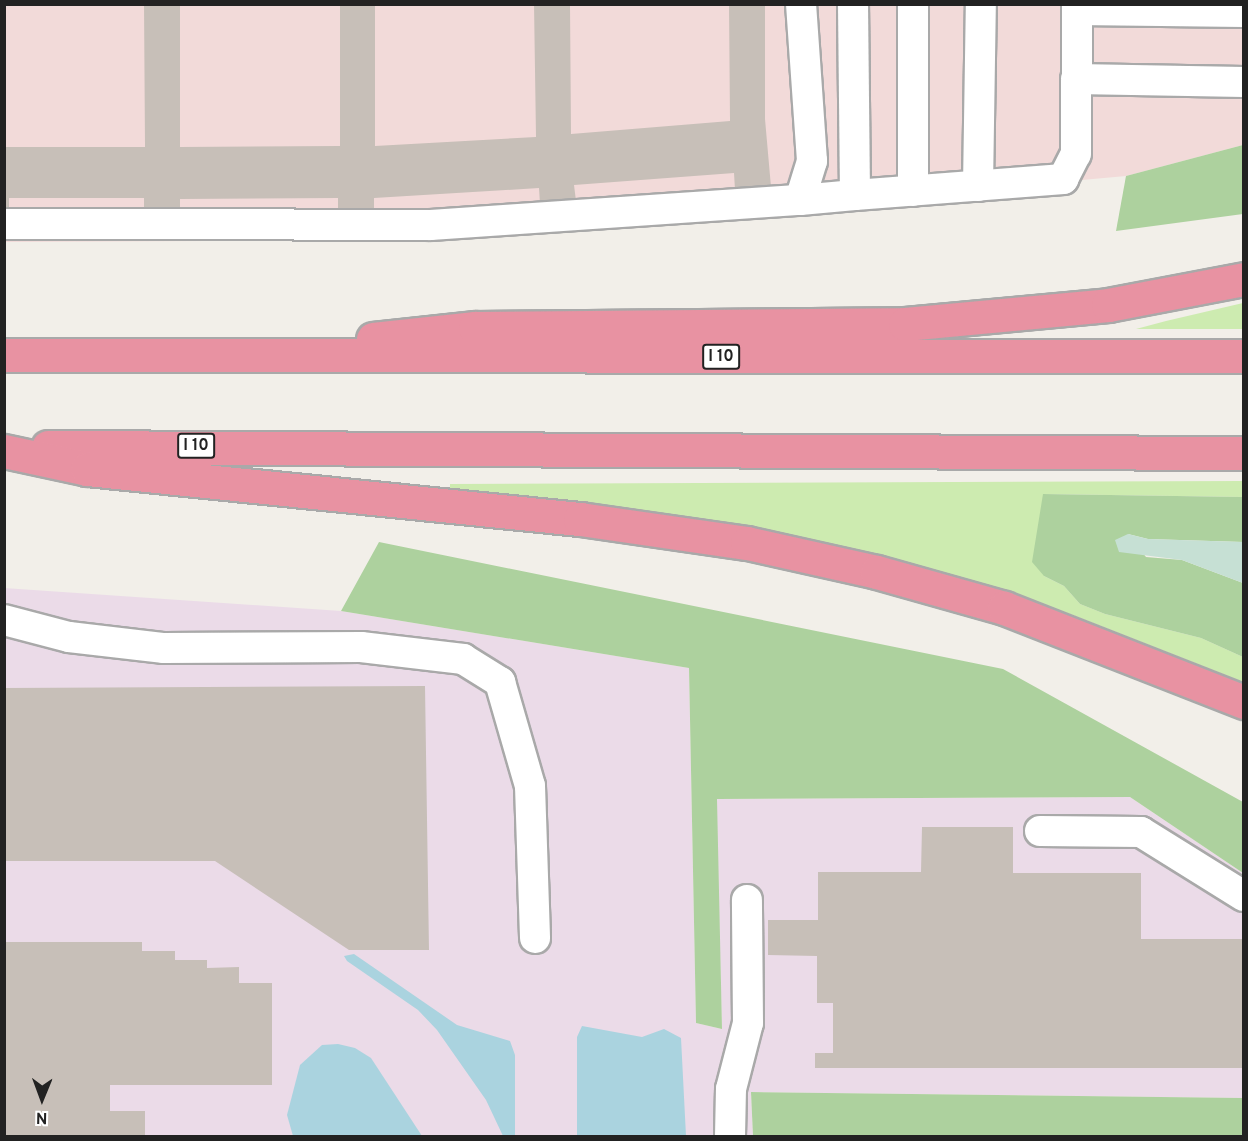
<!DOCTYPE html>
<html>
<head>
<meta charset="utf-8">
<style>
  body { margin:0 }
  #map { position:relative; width:1248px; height:1141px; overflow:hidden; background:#f2efe9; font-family:Overpass,sans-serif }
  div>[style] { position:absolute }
  .commercial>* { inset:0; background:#f2dad9 }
  .industrial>* { inset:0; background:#ebdbe8 }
  .grass>* { inset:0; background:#cdebb0 }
  .forest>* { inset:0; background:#add19e }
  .wetland>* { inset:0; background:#c6e0d4 }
  .water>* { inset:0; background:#aad3df }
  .building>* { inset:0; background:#c7bfb8 }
  .roads { filter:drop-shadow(2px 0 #a9a9a9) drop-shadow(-2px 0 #a9a9a9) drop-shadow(0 2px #a9a9a9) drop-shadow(0 -2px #a9a9a9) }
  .minor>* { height:30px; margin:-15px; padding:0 15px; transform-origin:15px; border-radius:15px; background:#fff }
  .highway>* { height:33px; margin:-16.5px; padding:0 16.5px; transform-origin:16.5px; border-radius:16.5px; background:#e892a2 }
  span { translate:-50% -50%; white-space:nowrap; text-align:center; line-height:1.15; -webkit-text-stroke:4.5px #fff; paint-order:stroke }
  .shield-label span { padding:2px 4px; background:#fff; border:2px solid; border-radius:4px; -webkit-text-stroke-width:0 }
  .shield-label { font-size:16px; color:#222; font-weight:700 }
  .frame { position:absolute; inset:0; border:6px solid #222; pointer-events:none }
  .north { position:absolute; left:12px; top:1069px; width:60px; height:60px; -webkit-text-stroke:4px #fff; paint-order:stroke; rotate:181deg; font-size:16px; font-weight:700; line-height:24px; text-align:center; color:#222 }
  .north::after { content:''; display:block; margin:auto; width:21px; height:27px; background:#222; clip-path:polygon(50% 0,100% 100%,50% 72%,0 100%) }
</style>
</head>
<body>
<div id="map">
  <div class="commercial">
    <i style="clip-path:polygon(4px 5px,1243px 5px,1243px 145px,1126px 176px,415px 240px,5px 242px)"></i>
  </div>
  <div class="industrial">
    <i style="clip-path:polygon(4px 588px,341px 611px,689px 668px,696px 1023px,722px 1029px,716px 799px,1130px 797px,1243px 873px,1243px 1098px,751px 1092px,753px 1136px,5px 1136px)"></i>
  </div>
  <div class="grass">
    <i style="clip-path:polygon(1243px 303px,1243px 329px,1136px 329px,1166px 321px)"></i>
    <i style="clip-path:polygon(1243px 481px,1243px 497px,1043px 494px,1044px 576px,1064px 586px,1080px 604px,1105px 614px,1201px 638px,1243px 657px,1243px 682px,1070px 614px,851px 549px,696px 518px,450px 489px,450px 484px)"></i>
  </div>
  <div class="forest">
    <i style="clip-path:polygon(1243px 145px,1243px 214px,1116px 231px,1126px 176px)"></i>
    <i style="clip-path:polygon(1043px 494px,1243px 497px,1243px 542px,1148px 539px,1128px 534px,1146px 557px,1182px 560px,1243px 583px,1243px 657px,1201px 638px,1105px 614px,1080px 604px,1064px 586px,1044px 576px,1032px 562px)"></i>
    <i style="clip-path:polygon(379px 542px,1003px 669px,1243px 802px,1243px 873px,1130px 797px,717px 799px,722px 1029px,696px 1023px,689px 668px,341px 611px)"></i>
    <i style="clip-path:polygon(751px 1092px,1243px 1098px,1243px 1136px,753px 1136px)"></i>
  </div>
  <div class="wetland">
    <i style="clip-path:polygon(1128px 534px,1148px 539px,1243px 542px,1243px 583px,1182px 560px,1119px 552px,1115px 540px)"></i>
  </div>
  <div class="water">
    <i style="clip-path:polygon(354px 954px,457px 1025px,510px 1041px,515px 1055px,515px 1136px,503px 1136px,486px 1100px,437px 1030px,418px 1010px,347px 961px,344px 956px)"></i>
    <i style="clip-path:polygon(582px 1026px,642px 1037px,664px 1029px,681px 1038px,686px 1136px,577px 1136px,577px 1037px)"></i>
    <i style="clip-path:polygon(338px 1044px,355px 1048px,371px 1058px,422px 1136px,293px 1136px,287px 1115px,300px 1065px,322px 1045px)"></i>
  </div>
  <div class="building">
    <i style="clip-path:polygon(144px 4px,180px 4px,180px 147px,340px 146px,340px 4px,375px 4px,375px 146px,536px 137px,534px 4px,570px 4px,571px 134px,730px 121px,729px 4px,765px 4px,765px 119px,771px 187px,735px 190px,734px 173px,574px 185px,576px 201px,540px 204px,539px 188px,374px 198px,374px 215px,338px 215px,338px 198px,180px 199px,180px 215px,144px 215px,144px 198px,9px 198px,9px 213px,4px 215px,4px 147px,145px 147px)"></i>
    <i style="clip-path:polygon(425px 686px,429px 950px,349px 950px,215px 861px,4px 861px,4px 688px)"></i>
    <i style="clip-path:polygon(922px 827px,1013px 827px,1013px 873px,1141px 873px,1141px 939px,1244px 939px,1244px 1068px,815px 1068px,815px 1053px,833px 1053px,833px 1003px,817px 1003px,817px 956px,768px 955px,768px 920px,818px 920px,818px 872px,921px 872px)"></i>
    <i style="clip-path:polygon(4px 942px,142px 942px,142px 951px,175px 951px,175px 960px,207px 960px,207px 968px,239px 967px,239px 983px,272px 983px,272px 1085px,110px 1085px,110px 1111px,145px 1111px,145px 1136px,4px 1136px)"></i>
  </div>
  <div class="roads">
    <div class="minor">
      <i style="left:853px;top:4px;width:191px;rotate:89.4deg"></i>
      <i style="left:855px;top:195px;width:209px;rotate:-4.4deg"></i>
      <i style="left:1063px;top:179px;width:28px;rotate:-63deg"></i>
      <i style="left:1076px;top:154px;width:150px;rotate:-89.6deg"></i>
      <i style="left:913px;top:4px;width:187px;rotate:90deg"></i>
      <i style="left:1077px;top:10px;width:167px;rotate:0.7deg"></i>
      <i style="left:1076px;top:79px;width:168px;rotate:1deg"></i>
      <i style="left:978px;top:186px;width:182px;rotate:-89.1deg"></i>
      <i style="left:800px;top:200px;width:55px;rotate:-5.2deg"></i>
      <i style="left:4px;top:224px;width:427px;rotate:0.1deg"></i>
      <i style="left:431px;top:225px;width:370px;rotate:-3.9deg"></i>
      <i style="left:800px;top:200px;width:41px;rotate:-72.9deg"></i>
      <i style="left:812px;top:161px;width:157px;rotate:-94deg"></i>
      <i style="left:4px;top:620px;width:67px;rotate:14.7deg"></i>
      <i style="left:69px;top:637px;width:96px;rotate:6.6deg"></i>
      <i style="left:164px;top:648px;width:197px;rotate:-0.3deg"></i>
      <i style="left:361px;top:647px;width:103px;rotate:6.7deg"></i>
      <i style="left:463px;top:659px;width:44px;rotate:31.9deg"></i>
      <i style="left:500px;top:682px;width:108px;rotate:73.9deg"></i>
      <i style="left:530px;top:786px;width:152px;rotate:88.1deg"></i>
      <i style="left:1040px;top:831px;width:101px;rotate:0.6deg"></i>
      <i style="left:1141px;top:832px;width:121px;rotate:31.9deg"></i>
      <i style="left:730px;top:1136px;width:47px;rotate:-88.8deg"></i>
      <i style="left:731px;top:1089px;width:68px;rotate:-75.6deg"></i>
      <i style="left:748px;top:1023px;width:123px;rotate:-90.5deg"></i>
    </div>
    <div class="highway">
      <i style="left:373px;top:339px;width:103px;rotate:-6.2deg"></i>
      <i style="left:475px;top:328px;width:430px;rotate:-0.5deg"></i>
      <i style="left:905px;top:324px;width:204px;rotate:-5.3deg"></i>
      <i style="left:1108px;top:305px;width:138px;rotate:-10.8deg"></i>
      <i style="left:4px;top:355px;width:1240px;rotate:0.05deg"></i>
      <i style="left:48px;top:447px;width:1196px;rotate:0.29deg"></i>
      <i style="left:4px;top:451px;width:85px;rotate:12.2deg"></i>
      <i style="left:87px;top:469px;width:496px;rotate:5.8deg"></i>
      <i style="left:580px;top:519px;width:169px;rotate:8.2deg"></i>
      <i style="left:747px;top:543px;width:133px;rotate:12.6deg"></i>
      <i style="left:877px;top:572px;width:132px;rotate:15.8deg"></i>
      <i style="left:1004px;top:608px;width:258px;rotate:21.4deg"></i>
    </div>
  </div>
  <div class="shield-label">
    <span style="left:721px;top:357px">I 10</span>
    <span style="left:196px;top:446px">I 10</span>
  </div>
  <div class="frame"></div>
  <div class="north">N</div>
</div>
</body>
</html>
